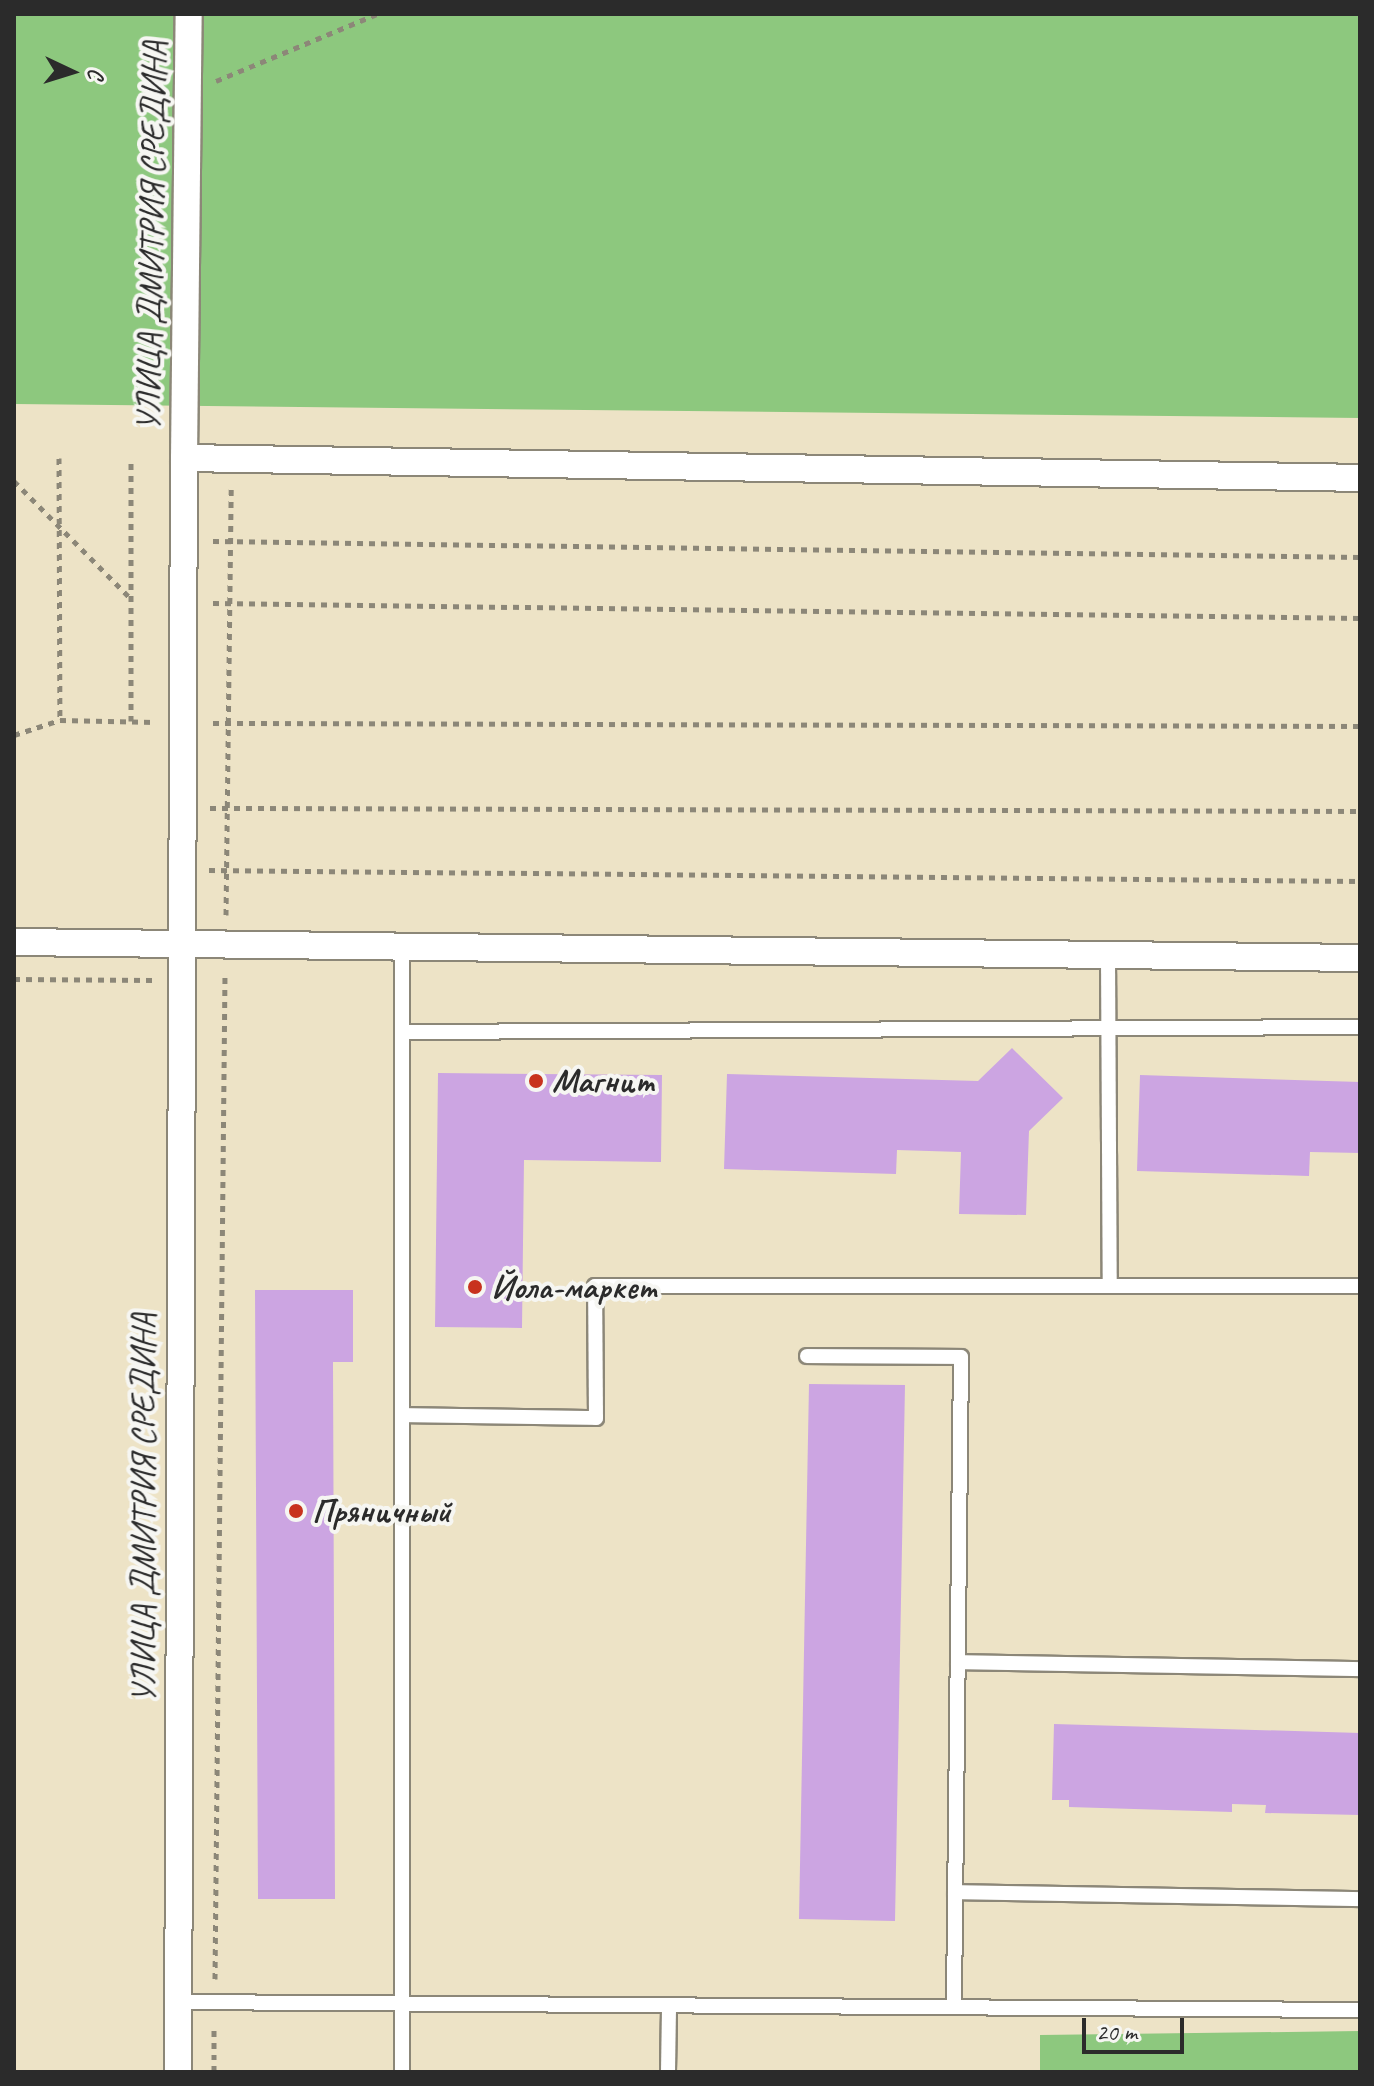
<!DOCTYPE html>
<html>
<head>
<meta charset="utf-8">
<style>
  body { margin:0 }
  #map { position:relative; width:1374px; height:2086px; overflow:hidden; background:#ede3c6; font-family:Caveat,sans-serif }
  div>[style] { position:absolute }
  .green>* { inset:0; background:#8dc87e }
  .building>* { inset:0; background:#cca5e2 }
  .path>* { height:5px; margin-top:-2.5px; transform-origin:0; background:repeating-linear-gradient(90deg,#8c8778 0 6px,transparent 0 12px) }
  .roads { filter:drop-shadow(2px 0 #8c8778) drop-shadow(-2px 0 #8c8778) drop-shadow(0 2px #8c8778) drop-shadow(0 -2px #8c8778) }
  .lane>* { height:14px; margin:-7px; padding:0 7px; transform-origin:7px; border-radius:7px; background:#fff }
  .street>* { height:26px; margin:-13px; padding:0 13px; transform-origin:13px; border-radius:13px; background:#fff }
  .dots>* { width:22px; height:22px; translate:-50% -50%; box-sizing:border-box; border:4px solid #f6f6f2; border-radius:50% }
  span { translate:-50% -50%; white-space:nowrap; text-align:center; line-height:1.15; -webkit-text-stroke:8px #f6f6f2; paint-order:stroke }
  .street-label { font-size:34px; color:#2b2b2b }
  .poi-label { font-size:34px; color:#2b2b2b; font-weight:700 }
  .left { translate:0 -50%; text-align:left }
  .frame { position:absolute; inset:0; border:16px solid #2b2b2b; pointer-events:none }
  .north { position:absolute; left:32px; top:32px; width:80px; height:80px; -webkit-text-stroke:6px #f6f6f2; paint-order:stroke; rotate:94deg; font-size:22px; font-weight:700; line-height:32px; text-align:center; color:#2b2b2b }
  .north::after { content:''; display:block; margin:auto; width:28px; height:36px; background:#2b2b2b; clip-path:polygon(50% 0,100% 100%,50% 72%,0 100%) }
  .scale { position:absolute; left:1082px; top:2018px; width:102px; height:36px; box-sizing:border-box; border:4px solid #2b2b2b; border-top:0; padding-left:10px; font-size:24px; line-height:28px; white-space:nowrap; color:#2b2b2b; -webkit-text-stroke:6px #f6f6f2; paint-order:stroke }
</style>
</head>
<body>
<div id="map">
  <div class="green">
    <i style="clip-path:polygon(14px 14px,1360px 14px,1360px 418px,14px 404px)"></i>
    <i style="clip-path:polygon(1360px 2031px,1360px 2072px,1040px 2072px,1040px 2035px)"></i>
  </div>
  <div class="building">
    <i style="clip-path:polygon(1012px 1048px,1063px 1098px,1029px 1131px,1026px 1215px,959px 1214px,961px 1152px,897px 1150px,896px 1174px,724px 1169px,727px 1074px,978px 1081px)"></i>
    <i style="clip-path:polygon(438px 1073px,662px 1075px,661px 1162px,524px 1160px,522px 1328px,435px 1327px)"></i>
    <i style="clip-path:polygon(1140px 1075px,1360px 1082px,1360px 1153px,1310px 1152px,1309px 1176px,1137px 1171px)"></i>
    <i style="clip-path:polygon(255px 1290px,353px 1290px,353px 1362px,333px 1362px,335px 1899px,258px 1899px)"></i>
    <i style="clip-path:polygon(809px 1384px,905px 1385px,895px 1921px,799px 1919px)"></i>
    <i style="clip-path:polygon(1054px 1724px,1360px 1733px,1360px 1815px,1265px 1813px,1266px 1805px,1232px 1804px,1232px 1812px,1069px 1807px,1069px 1800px,1052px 1800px)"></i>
  </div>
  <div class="path">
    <i style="left:216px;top:81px;width:174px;rotate:-22.6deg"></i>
    <i style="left:59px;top:458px;width:262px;rotate:89.8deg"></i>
    <i style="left:14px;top:481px;width:166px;rotate:45.2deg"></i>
    <i style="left:213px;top:541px;width:1147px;rotate:0.8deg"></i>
    <i style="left:213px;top:603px;width:1147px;rotate:0.75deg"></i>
    <i style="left:131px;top:721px;width:261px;rotate:-90deg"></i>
    <i style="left:213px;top:723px;width:1147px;rotate:0.15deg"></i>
    <i style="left:14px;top:735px;width:48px;rotate:-18.1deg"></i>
    <i style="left:60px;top:720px;width:95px;rotate:1.2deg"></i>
    <i style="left:210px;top:808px;width:1150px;rotate:0.15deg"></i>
    <i style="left:209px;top:870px;width:1151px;rotate:0.55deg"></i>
    <i style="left:226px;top:915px;width:426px;rotate:-89.3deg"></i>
    <i style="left:14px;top:979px;width:139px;rotate:0.4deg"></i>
    <i style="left:215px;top:1979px;width:1006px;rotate:-89.43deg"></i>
    <i style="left:214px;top:2072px;width:47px;rotate:-90deg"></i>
  </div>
  <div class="roads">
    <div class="lane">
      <i style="left:1108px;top:955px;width:331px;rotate:89.7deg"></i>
      <i style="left:404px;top:1032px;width:956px;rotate:-0.3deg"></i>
      <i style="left:807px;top:1356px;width:154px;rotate:0.4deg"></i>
      <i style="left:961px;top:1357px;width:650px;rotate:90.62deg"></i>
      <i style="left:404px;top:1415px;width:192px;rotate:0.9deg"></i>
      <i style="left:596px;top:1418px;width:132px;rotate:-90.4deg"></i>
      <i style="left:595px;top:1286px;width:765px"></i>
      <i style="left:958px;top:1662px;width:402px;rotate:1deg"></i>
      <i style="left:955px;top:1892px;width:405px;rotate:1deg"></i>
      <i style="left:179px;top:2002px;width:1181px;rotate:0.39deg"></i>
      <i style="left:402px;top:2072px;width:1126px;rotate:-90deg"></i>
      <i style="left:668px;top:2072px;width:67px;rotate:-89.1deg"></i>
    </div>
    <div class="street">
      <i style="left:184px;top:458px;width:444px;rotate:-89.4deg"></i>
      <i style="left:14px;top:942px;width:1346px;rotate:0.68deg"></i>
      <i style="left:178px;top:2072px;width:1614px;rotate:-89.79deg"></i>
      <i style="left:184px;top:458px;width:1176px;rotate:0.97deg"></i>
    </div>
  </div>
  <div class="dots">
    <i style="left:536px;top:1081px;background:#c8321e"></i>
    <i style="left:475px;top:1287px;background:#c8321e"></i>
    <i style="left:296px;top:1511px;background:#c8321e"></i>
  </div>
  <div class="street-label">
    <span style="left:151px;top:236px;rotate:-89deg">УЛИЦА ДМИТРИЯ СРЕДИНА</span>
    <span style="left:143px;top:1508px;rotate:-90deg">УЛИЦА ДМИТРИЯ СРЕДИНА</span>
  </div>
  <div class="poi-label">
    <span class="left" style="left:552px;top:1081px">Магнит</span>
    <span class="left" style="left:491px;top:1287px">Йола-маркет</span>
    <span class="left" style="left:312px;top:1511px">Пряничный</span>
  </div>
  <div class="frame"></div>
  <div class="north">С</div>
  <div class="scale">20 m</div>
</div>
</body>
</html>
